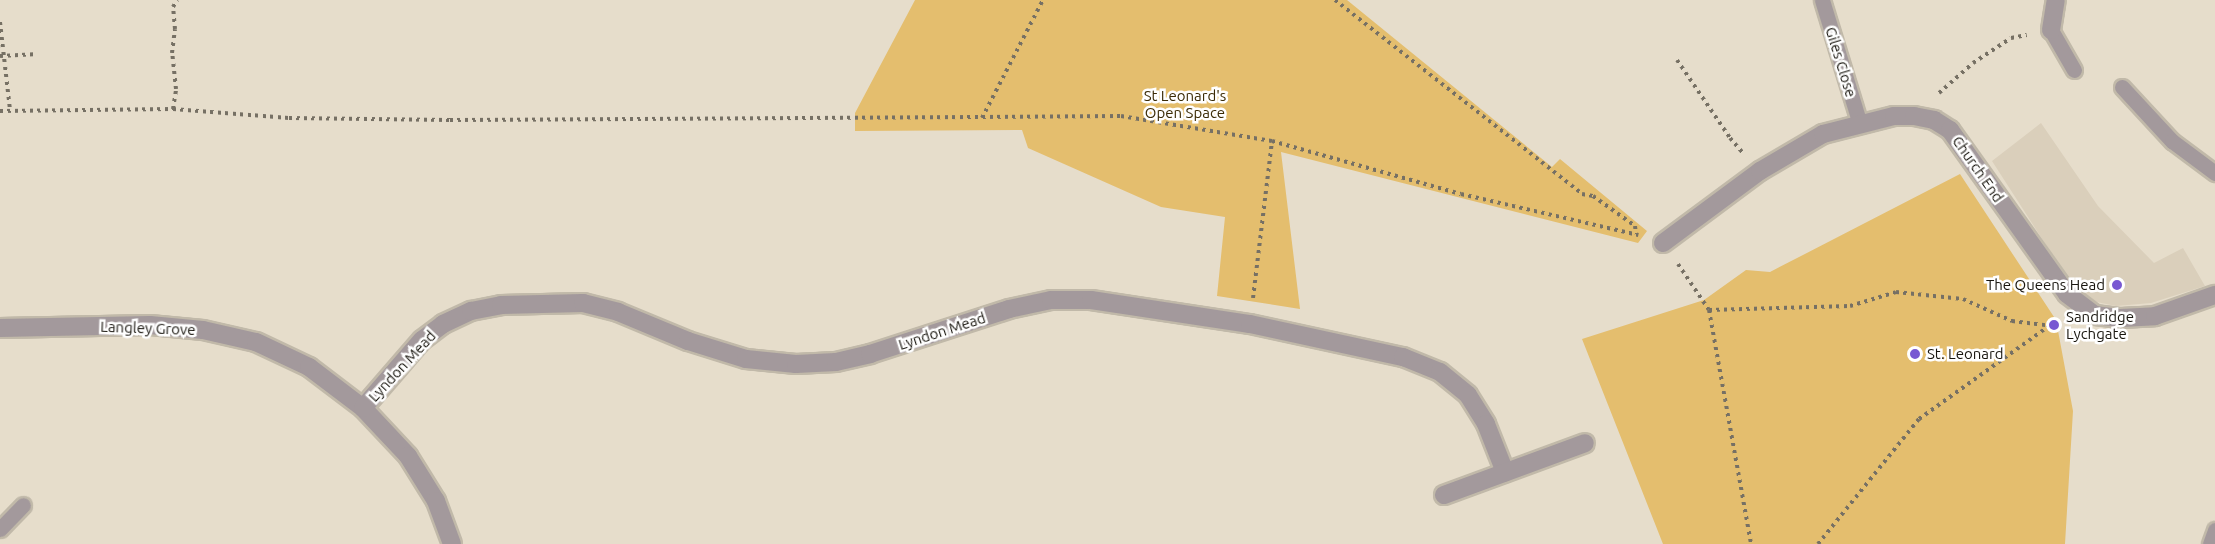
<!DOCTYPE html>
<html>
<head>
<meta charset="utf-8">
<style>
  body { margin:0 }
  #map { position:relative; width:2215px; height:544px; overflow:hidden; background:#e6ddcb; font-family:Ubuntu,sans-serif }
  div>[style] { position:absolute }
  .commercial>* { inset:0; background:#dacfbb }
  .green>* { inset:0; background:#e4be6e }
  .path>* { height:4px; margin-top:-2px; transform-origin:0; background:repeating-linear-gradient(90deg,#767064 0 3px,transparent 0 7.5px) }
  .roads { filter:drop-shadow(2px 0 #c1b9a9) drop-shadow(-2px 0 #c1b9a9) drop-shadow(0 2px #c1b9a9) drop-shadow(0 -2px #c1b9a9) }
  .service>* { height:15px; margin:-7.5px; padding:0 7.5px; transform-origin:7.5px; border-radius:7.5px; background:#a3999c }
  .minor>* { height:18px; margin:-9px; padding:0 9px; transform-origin:9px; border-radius:9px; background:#a3999c }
  .dots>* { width:16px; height:16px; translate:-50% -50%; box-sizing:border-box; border:3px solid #fff; border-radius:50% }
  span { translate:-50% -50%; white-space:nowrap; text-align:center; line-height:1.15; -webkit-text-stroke:5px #fff; paint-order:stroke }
  .street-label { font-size:15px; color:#19160f }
  .park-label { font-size:15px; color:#3b2b06 }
  .poi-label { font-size:15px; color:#19160f }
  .right { translate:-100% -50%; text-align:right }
  .left { translate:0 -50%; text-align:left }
</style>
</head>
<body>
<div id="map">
  <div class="commercial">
    <i style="clip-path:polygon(2041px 123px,2098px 206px,2154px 263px,2183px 248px,2205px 286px,2151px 303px,2116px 306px,2092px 301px,2075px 290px,1992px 161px)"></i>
  </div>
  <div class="green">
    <i style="clip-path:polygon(915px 0,1347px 0,1552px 167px,1560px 159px,1647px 231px,1638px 243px,1281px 152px,1300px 309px,1217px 296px,1225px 217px,1161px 207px,1028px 148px,1022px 130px,855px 131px,855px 113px)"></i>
    <i style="clip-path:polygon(1960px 174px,2056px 320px,2073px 411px,2065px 544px,1663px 544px,1582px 339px,1704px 300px,1746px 270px,1770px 272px)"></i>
  </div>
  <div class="path">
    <i style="left:1335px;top:0;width:314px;rotate:38.1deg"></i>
    <i style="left:1582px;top:194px;width:11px;rotate:10deg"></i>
    <i style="left:1593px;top:196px;width:52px;rotate:35.5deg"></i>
    <i style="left:1635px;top:226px;width:8px;rotate:83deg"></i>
    <i style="left:0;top:22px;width:89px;rotate:83.5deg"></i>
    <i style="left:0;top:56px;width:34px;rotate:-3deg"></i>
    <i style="left:1677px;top:60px;width:94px;rotate:55.8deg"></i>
    <i style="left:1730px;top:138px;width:20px;rotate:49deg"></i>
    <i style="left:1939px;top:93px;width:45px;rotate:-41.4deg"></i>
    <i style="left:1973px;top:63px;width:45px;rotate:-33.3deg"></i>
    <i style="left:2011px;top:38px;width:16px;rotate:-11deg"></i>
    <i style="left:173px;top:109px;width:20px;rotate:-81deg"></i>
    <i style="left:176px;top:89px;width:36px;rotate:-96deg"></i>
    <i style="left:172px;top:53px;width:24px;rotate:-83deg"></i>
    <i style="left:175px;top:29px;width:22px;rotate:-95deg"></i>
    <i style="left:173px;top:7px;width:8px;rotate:-60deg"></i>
    <i style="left:0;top:111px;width:173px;rotate:-0.7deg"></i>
    <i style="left:173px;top:109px;width:116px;rotate:4.4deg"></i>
    <i style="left:289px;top:118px;width:161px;rotate:0.7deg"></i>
    <i style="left:450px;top:120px;width:671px;rotate:-0.34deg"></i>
    <i style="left:1121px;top:116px;width:153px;rotate:9.4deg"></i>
    <i style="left:1272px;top:141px;width:196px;rotate:15.7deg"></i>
    <i style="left:1461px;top:194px;width:182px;rotate:13deg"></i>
    <i style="left:982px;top:118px;width:133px;rotate:-62.7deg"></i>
    <i style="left:1678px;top:264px;width:55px;rotate:56deg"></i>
    <i style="left:1709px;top:310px;width:238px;rotate:79.8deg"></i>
    <i style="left:1253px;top:298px;width:158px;rotate:-83.1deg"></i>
    <i style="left:1709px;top:310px;width:141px;rotate:-1.6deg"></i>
    <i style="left:1850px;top:306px;width:48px;rotate:-16.9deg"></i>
    <i style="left:1896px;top:292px;width:67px;rotate:6deg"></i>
    <i style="left:1963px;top:299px;width:54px;rotate:24.2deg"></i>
    <i style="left:2012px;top:321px;width:38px;rotate:7deg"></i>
    <i style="left:1818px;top:544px;width:161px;rotate:-51.1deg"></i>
    <i style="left:1919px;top:419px;width:160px;rotate:-35.6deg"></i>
  </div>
  <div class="roads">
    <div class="service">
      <i style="left:1822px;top:0;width:130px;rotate:73deg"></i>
      <i style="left:2051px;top:30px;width:46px;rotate:60.1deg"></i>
      <i style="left:2122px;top:87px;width:74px;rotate:47.2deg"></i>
      <i style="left:2172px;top:141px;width:54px;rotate:36.7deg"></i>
      <i style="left:0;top:529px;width:33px;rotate:-46deg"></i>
      <i style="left:2210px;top:544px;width:15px;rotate:-70deg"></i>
    </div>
    <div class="minor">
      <i style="left:2051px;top:30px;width:30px;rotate:-81deg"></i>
      <i style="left:1663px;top:243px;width:121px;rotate:-36.6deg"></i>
      <i style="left:1760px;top:171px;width:73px;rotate:-30.4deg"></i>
      <i style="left:1823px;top:134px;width:73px;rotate:-14.2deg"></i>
      <i style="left:1894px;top:116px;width:20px"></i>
      <i style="left:1914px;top:116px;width:20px;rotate:11deg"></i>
      <i style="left:1934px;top:120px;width:19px;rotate:32deg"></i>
      <i style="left:1950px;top:130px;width:201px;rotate:54.5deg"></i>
      <i style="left:2067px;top:294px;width:35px;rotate:37deg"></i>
      <i style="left:2095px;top:315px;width:26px;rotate:7deg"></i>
      <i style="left:2121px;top:318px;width:34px;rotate:-3deg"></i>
      <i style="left:2155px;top:316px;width:64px;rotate:-19.3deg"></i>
      <i style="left:0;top:328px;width:150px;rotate:-1.1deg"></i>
      <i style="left:150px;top:325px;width:53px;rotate:5.4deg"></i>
      <i style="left:203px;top:330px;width:54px;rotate:12.8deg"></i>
      <i style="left:256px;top:342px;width:59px;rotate:25.3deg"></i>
      <i style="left:309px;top:367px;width:68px;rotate:37.2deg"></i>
      <i style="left:363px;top:408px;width:66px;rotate:46.8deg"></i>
      <i style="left:408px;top:456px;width:53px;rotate:58.1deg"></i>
      <i style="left:436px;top:501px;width:46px;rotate:69.6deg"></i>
      <i style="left:363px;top:408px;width:90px;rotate:-49.1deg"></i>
      <i style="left:422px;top:340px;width:26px;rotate:-37deg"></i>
      <i style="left:443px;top:324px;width:31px;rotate:-25deg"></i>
      <i style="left:471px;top:311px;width:31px;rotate:-11deg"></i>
      <i style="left:501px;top:305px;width:82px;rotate:-1.4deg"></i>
      <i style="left:583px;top:303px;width:36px;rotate:14deg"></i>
      <i style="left:618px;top:312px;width:76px;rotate:22.5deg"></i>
      <i style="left:688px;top:341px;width:61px;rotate:17.2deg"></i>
      <i style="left:746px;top:359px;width:50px;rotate:5.7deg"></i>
      <i style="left:796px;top:364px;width:40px;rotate:-2.9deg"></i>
      <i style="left:836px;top:362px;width:35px;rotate:-13deg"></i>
      <i style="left:870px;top:354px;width:146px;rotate:-17.9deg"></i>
      <i style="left:1009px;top:309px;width:43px;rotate:-12.1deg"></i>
      <i style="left:1051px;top:300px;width:40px"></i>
      <i style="left:1091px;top:300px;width:161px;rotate:8.6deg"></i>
      <i style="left:1250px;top:324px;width:157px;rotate:12.2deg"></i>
      <i style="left:1403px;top:357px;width:40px;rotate:22deg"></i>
      <i style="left:1440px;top:372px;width:36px;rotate:39deg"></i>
      <i style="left:1468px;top:395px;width:34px;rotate:58deg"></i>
      <i style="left:1486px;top:424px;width:52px;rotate:68.4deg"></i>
      <i style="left:1444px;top:495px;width:150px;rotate:-20.2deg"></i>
    </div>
  </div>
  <div class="dots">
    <i style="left:2117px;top:285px;background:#7858d2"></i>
    <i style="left:2054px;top:325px;background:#7858d2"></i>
    <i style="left:1915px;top:354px;background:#7858d2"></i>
  </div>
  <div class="street-label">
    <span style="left:1841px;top:62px;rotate:73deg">Giles Close</span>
    <span style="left:1978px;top:169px;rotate:55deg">Church End</span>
    <span style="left:148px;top:328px;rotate:2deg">Langley Grove</span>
    <span style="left:942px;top:331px;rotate:-18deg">Lyndon Mead</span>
    <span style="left:402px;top:366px;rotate:-47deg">Lyndon Mead</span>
  </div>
  <div class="park-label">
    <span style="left:1185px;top:104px">St Leonard's<br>Open Space</span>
  </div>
  <div class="poi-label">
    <span class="right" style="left:2105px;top:285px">The Queens Head</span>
    <span class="left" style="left:2066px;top:325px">Sandridge<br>Lychgate</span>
    <span class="left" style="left:1927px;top:354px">St. Leonard</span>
  </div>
</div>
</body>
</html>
